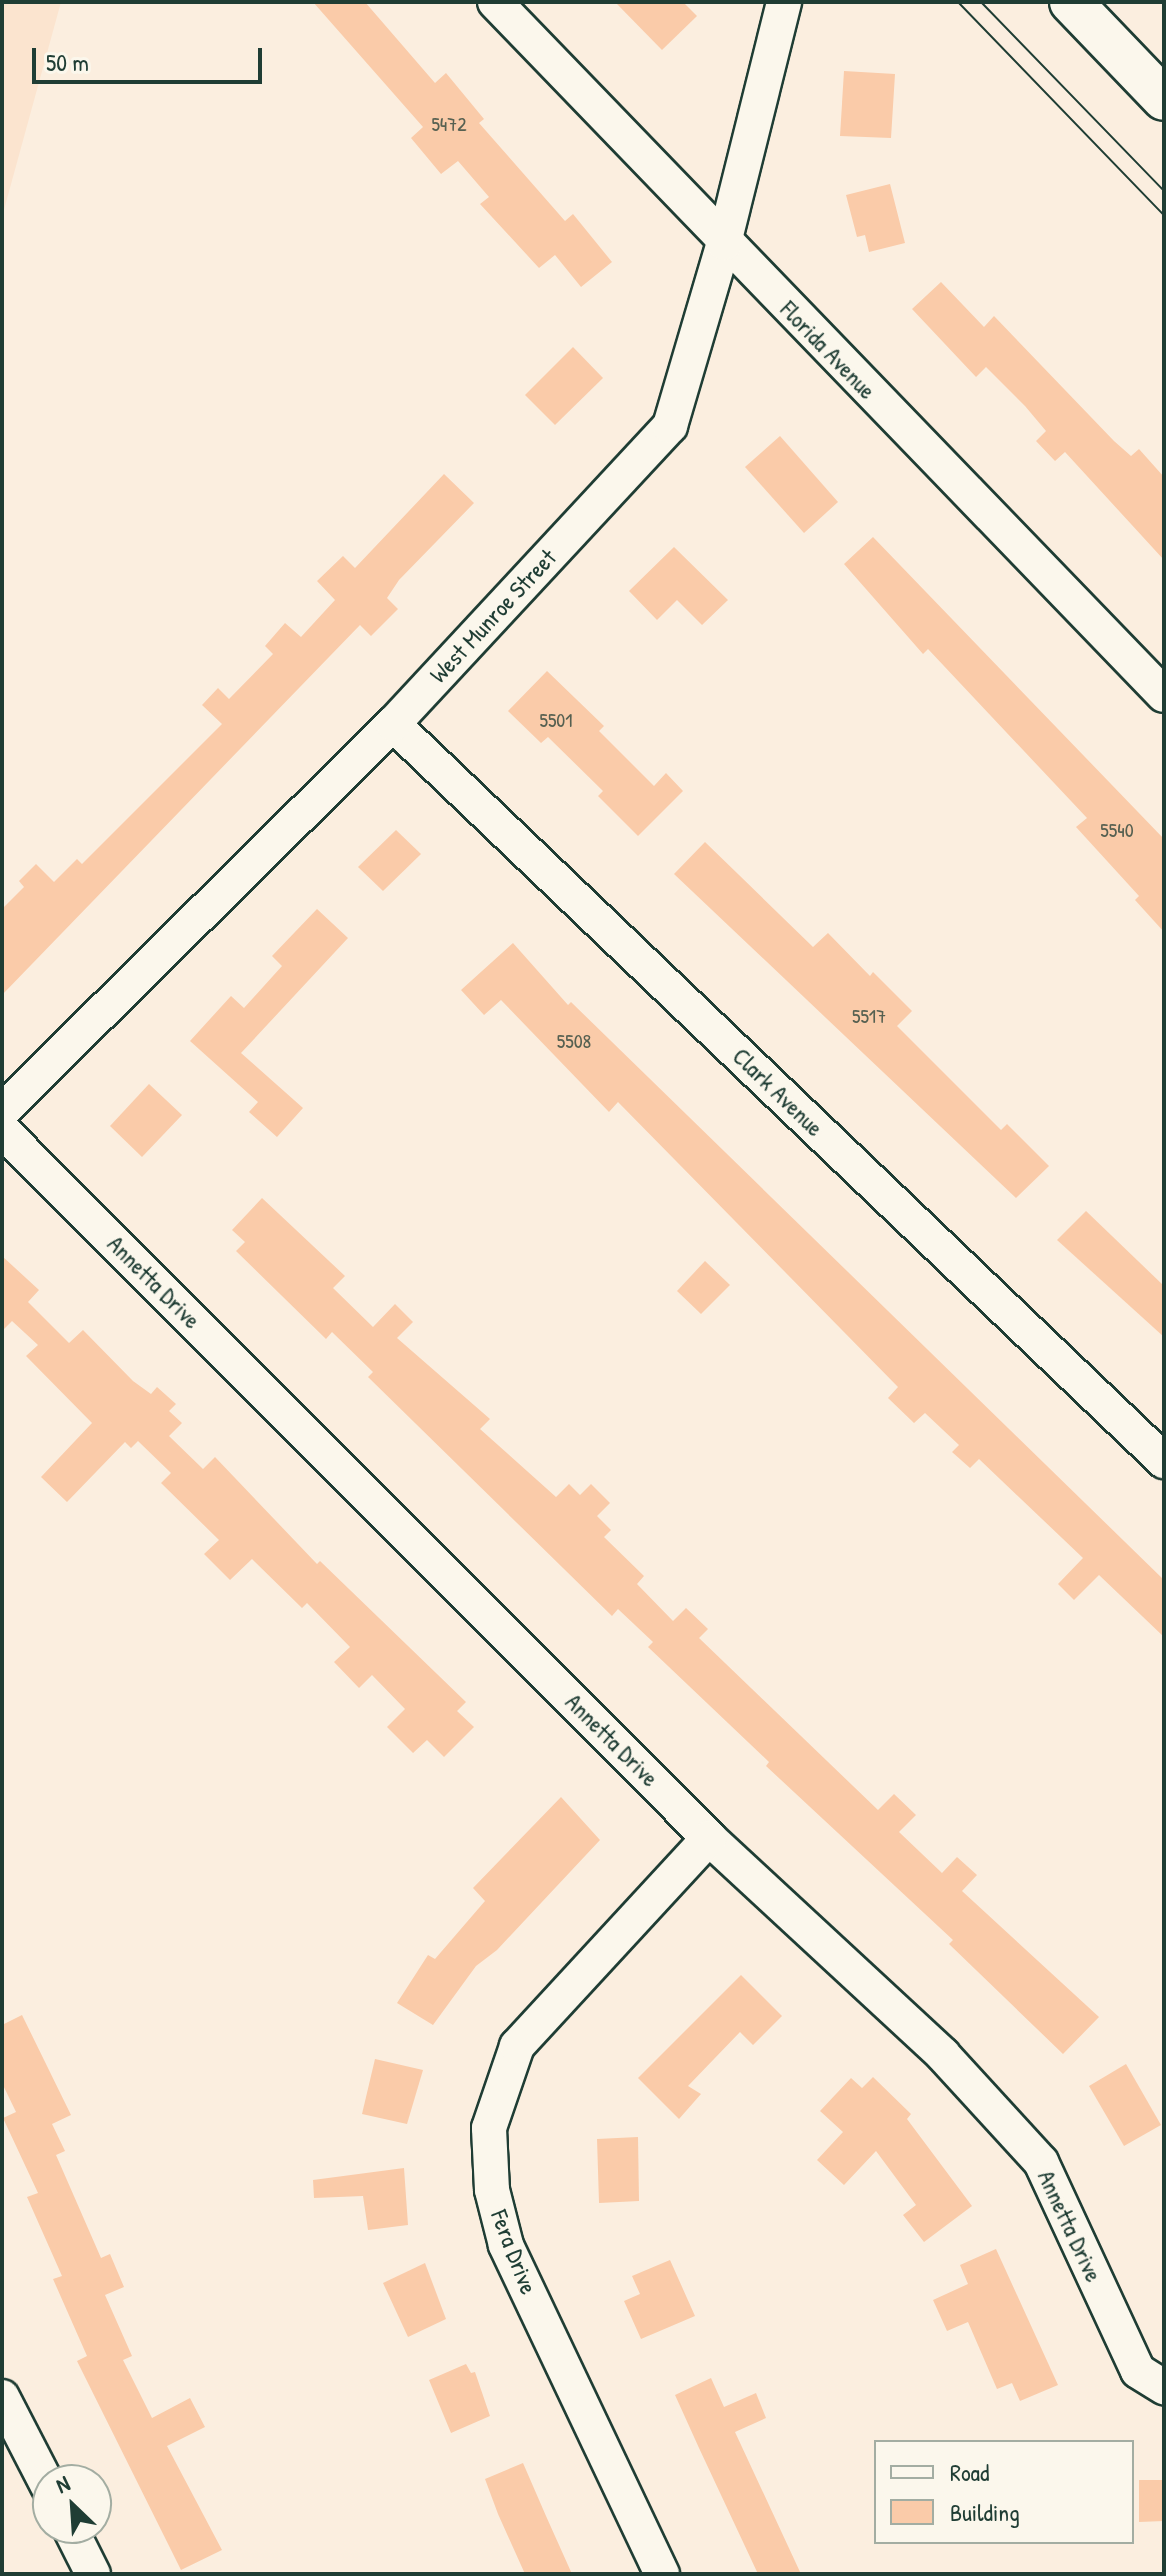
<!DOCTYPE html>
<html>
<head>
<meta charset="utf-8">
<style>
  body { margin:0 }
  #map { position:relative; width:1166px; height:2576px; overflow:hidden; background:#fbeedf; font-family:"Patrick Hand",sans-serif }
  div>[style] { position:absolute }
  .built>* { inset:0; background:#fbe4cf }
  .building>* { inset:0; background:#facba9 }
  .roads { filter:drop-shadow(2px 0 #1f3d34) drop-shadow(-2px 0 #1f3d34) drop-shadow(0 2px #1f3d34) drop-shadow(0 -2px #1f3d34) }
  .minor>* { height:34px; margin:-17px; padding:0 17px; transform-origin:17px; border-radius:17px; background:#fbf7ec }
  .tertiary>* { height:42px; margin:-21px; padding:0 21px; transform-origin:21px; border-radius:21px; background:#fbf7ec }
  .tram>* { height:2px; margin:-1px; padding:0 1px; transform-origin:1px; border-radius:1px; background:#1f3d34 }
  span { translate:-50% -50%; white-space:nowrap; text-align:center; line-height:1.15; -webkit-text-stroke:7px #fbf7ec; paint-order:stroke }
  .number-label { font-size:20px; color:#566051 }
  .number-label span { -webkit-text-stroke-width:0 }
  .street-label { font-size:24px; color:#1f3d34 }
  .frame { position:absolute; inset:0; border:4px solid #1f3d34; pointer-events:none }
  .legend { position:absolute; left:874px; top:2440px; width:260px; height:104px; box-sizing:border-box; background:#fbf7ec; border:2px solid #a3ada2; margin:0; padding:10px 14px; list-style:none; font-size:24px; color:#1f3d34 }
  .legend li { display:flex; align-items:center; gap:16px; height:40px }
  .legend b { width:40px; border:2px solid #a3ada2 }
  .north { position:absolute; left:32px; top:2464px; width:80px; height:80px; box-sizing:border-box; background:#fbf7ec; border:2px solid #a3ada2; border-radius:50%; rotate:335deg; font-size:22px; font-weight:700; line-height:32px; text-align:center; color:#1f3d34 }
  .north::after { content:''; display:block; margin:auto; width:28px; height:36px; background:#1f3d34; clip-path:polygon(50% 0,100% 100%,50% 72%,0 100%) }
  .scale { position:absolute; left:32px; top:48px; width:230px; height:36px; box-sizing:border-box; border:4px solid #1f3d34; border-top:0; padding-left:10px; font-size:24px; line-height:28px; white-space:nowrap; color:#1f3d34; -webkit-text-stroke:6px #fbf7ec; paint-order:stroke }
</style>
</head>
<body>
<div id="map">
  <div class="built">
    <i style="clip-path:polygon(2px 2px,61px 2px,2px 217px)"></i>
  </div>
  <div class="building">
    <i style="clip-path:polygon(313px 2px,365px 2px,435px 83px,446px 73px,484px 119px,479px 123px,565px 221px,573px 214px,612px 262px,581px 287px,555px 255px,539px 268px,480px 204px,489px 197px,458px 161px,441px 174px,411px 138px,423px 127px)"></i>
    <i style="clip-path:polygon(615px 2px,683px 2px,697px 16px,662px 50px)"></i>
    <i style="clip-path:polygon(844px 71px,895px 74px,891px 138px,840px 136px)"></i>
    <i style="clip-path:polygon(890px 184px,905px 243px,869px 252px,865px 235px,857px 237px,846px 195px)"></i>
    <i style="clip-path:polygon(941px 282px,984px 327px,994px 316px,1114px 441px,1131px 456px,1139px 449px,1164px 477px,1164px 560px,1065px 452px,1055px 461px,1036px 441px,1046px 431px,1025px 406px,986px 367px,976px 377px,912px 309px)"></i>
    <i style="clip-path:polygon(573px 347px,603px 378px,555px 425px,525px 395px)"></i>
    <i style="clip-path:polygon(780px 436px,838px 502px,804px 533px,745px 467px)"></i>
    <i style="clip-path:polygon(444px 474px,474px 503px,399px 580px,387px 598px,398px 609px,371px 636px,360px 625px,2px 995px,2px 909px,24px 887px,19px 881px,36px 864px,54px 882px,77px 859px,82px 864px,222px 724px,202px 705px,218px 688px,229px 699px,273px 654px,265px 646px,285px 623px,301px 637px,335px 600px,317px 581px,343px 556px,355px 568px)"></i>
    <i style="clip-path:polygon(873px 537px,1164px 839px,1164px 932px,1135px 900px,1139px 896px,1076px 827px,1087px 818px,928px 649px,923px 654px,844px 564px)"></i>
    <i style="clip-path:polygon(674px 547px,728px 600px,702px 625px,677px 600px,657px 620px,629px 591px)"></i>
    <i style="clip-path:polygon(547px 671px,604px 726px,599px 731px,654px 786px,666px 773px,683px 791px,638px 836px,598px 796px,603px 791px,548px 737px,541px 743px,508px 711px)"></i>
    <i style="clip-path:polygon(396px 830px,421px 854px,383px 891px,358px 867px)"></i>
    <i style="clip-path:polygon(705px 842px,813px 947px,828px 933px,870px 976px,873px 972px,912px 1011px,897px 1026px,1001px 1130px,1007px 1124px,1049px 1166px,1016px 1198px,674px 874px)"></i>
    <i style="clip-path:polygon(317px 909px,348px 938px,241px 1053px,303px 1108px,277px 1137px,249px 1112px,258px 1102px,190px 1041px,231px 996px,244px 1008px,282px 966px,272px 956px)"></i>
    <i style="clip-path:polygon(513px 943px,568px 1005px,571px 1002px,1164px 1580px,1164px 1637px,1099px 1575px,1074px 1600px,1058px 1584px,1083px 1558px,979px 1459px,970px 1468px,952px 1452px,959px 1445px,925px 1413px,914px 1423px,888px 1398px,898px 1387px,618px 1102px,609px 1112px,501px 1000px,484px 1015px,461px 990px)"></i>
    <i style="clip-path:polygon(149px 1084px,182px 1115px,142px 1157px,110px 1126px)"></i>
    <i style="clip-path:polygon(262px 1198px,345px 1276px,333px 1288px,373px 1327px,395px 1304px,413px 1322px,397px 1338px,490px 1419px,480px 1429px,556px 1497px,569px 1484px,580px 1495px,591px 1484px,610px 1503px,597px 1516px,611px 1530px,604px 1537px,644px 1576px,637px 1584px,673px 1621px,686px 1608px,708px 1629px,699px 1638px,878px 1810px,894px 1794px,916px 1815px,899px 1832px,942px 1873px,957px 1857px,977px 1875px,962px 1891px,1099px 2017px,1063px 2054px,949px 1944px,953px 1940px,766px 1766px,769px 1762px,648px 1647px,653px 1642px,618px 1609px,612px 1616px,368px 1377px,373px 1372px,332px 1332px,326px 1339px,236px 1251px,245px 1242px,232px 1230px)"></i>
    <i style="clip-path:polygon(1086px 1211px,1164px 1286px,1164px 1337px,1057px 1240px)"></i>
    <i style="clip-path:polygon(2px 1256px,39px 1290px,28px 1302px,69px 1343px,83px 1330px,133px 1381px,151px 1394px,157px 1387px,176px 1404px,169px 1411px,182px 1423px,169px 1436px,203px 1469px,215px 1457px,317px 1564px,320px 1561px,466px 1702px,457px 1711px,474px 1727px,444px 1757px,427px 1740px,413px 1753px,387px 1727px,405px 1709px,372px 1675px,359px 1688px,334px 1662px,350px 1647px,307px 1603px,302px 1608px,252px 1559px,230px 1580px,204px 1554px,219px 1540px,161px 1483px,171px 1473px,138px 1441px,131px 1448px,125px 1442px,67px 1502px,41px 1477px,92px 1423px,26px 1356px,38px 1345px,12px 1321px,2px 1331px)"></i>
    <i style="clip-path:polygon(705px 1261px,730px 1285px,701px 1314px,677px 1291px)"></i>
    <i style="clip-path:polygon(561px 1797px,600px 1840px,497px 1950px,476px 1966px,433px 2025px,397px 2003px,428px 1955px,435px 1959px,485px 1901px,473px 1888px)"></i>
    <i style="clip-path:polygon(741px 1975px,782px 2016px,753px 2045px,740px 2032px,688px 2086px,701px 2094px,679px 2119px,638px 2078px)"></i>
    <i style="clip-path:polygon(22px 2015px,71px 2115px,52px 2124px,65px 2151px,56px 2155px,101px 2258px,110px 2254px,124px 2287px,105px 2295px,132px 2356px,123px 2360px,152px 2418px,190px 2398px,205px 2427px,167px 2446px,222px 2550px,181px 2570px,77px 2361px,87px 2356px,53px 2279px,62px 2276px,27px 2197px,38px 2193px,3px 2118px,16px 2112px,2px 2083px,2px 2025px)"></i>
    <i style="clip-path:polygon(375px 2059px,423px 2070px,407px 2124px,362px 2114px)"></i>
    <i style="clip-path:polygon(1126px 2064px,1161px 2125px,1124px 2146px,1089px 2086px)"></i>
    <i style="clip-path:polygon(873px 2077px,911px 2114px,907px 2119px,972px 2206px,924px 2242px,903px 2215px,916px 2205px,876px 2151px,844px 2185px,817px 2160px,843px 2132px,820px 2111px,851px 2078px,862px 2088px)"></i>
    <i style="clip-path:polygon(638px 2137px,639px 2201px,599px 2203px,597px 2139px)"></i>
    <i style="clip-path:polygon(404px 2168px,408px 2225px,368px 2230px,363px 2196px,314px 2198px,313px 2180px)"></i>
    <i style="clip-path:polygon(996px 2249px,1058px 2385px,1020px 2401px,1012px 2383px,997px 2389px,968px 2322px,947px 2331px,933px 2300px,968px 2284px,960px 2265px)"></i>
    <i style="clip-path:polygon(670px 2260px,695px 2316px,641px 2339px,624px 2301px,640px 2294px,632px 2276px)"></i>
    <i style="clip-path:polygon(425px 2263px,446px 2319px,408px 2337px,383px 2283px)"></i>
    <i style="clip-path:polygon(466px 2364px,471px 2373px,475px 2372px,490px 2416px,451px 2433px,429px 2380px)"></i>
    <i style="clip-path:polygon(711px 2378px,724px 2407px,756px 2393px,766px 2418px,735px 2432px,801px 2574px,758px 2574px,699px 2448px,675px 2395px)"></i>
    <i style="clip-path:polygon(523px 2463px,546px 2516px,572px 2574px,525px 2574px,498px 2514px,485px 2479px)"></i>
    <i style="clip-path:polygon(1139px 2480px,1164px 2480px,1164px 2521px,1139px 2522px)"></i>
  </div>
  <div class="roads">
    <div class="minor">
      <i style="left:495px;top:2px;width:963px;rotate:46.01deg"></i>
      <i style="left:393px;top:724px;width:1067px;rotate:43.71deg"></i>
      <i style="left:2px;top:1111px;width:550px;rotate:-44.71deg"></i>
      <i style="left:393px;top:724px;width:407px;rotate:-47.1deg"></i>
      <i style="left:670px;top:426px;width:191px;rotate:-73.6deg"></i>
      <i style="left:724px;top:243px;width:248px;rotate:-76deg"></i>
      <i style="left:2px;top:1130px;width:1001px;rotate:45.04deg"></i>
      <i style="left:709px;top:1838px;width:319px;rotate:42.8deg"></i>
      <i style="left:943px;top:2055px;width:145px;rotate:47.5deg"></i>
      <i style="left:1041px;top:2162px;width:230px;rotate:65.1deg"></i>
      <i style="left:1138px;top:2371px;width:31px;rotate:32deg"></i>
      <i style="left:2px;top:2397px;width:100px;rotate:62.7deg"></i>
      <i style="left:70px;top:2528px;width:51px;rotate:63.4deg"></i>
      <i style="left:662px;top:2574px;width:364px;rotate:-115.4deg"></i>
      <i style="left:506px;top:2245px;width:57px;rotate:-104.3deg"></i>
      <i style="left:492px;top:2190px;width:62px;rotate:-92.8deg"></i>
      <i style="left:489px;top:2128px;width:87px;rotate:-71.1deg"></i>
      <i style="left:517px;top:2046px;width:283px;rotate:-47.3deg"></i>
    </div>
    <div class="tertiary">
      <i style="left:1071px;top:2px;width:134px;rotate:46.2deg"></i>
    </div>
  </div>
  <div class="tram">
    <i style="left:958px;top:2px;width:296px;rotate:46deg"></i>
    <i style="left:981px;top:2px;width:263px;rotate:45.9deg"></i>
  </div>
  <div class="number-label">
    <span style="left:449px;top:123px">5472</span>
    <span style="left:556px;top:719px">5501</span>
    <span style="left:1117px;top:829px">5540</span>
    <span style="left:869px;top:1015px">5517</span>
    <span style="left:574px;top:1040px">5508</span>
  </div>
  <div class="street-label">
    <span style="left:828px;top:350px;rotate:46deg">Florida Avenue</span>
    <span style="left:493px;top:616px;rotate:-47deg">West Munroe Street</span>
    <span style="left:778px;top:1092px;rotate:44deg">Clark Avenue</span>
    <span style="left:154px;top:1282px;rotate:45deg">Annetta Drive</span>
    <span style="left:612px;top:1740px;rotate:45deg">Annetta Drive</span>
    <span style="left:1070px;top:2226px;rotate:65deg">Annetta Drive</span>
    <span style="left:514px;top:2252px;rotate:69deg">Fera Drive</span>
  </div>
  <div class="frame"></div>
  <ul class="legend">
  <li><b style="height:10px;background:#fbf7ec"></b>Road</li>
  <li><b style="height:22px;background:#facba9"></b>Building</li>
  </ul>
  <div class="north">N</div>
  <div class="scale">50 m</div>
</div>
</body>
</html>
